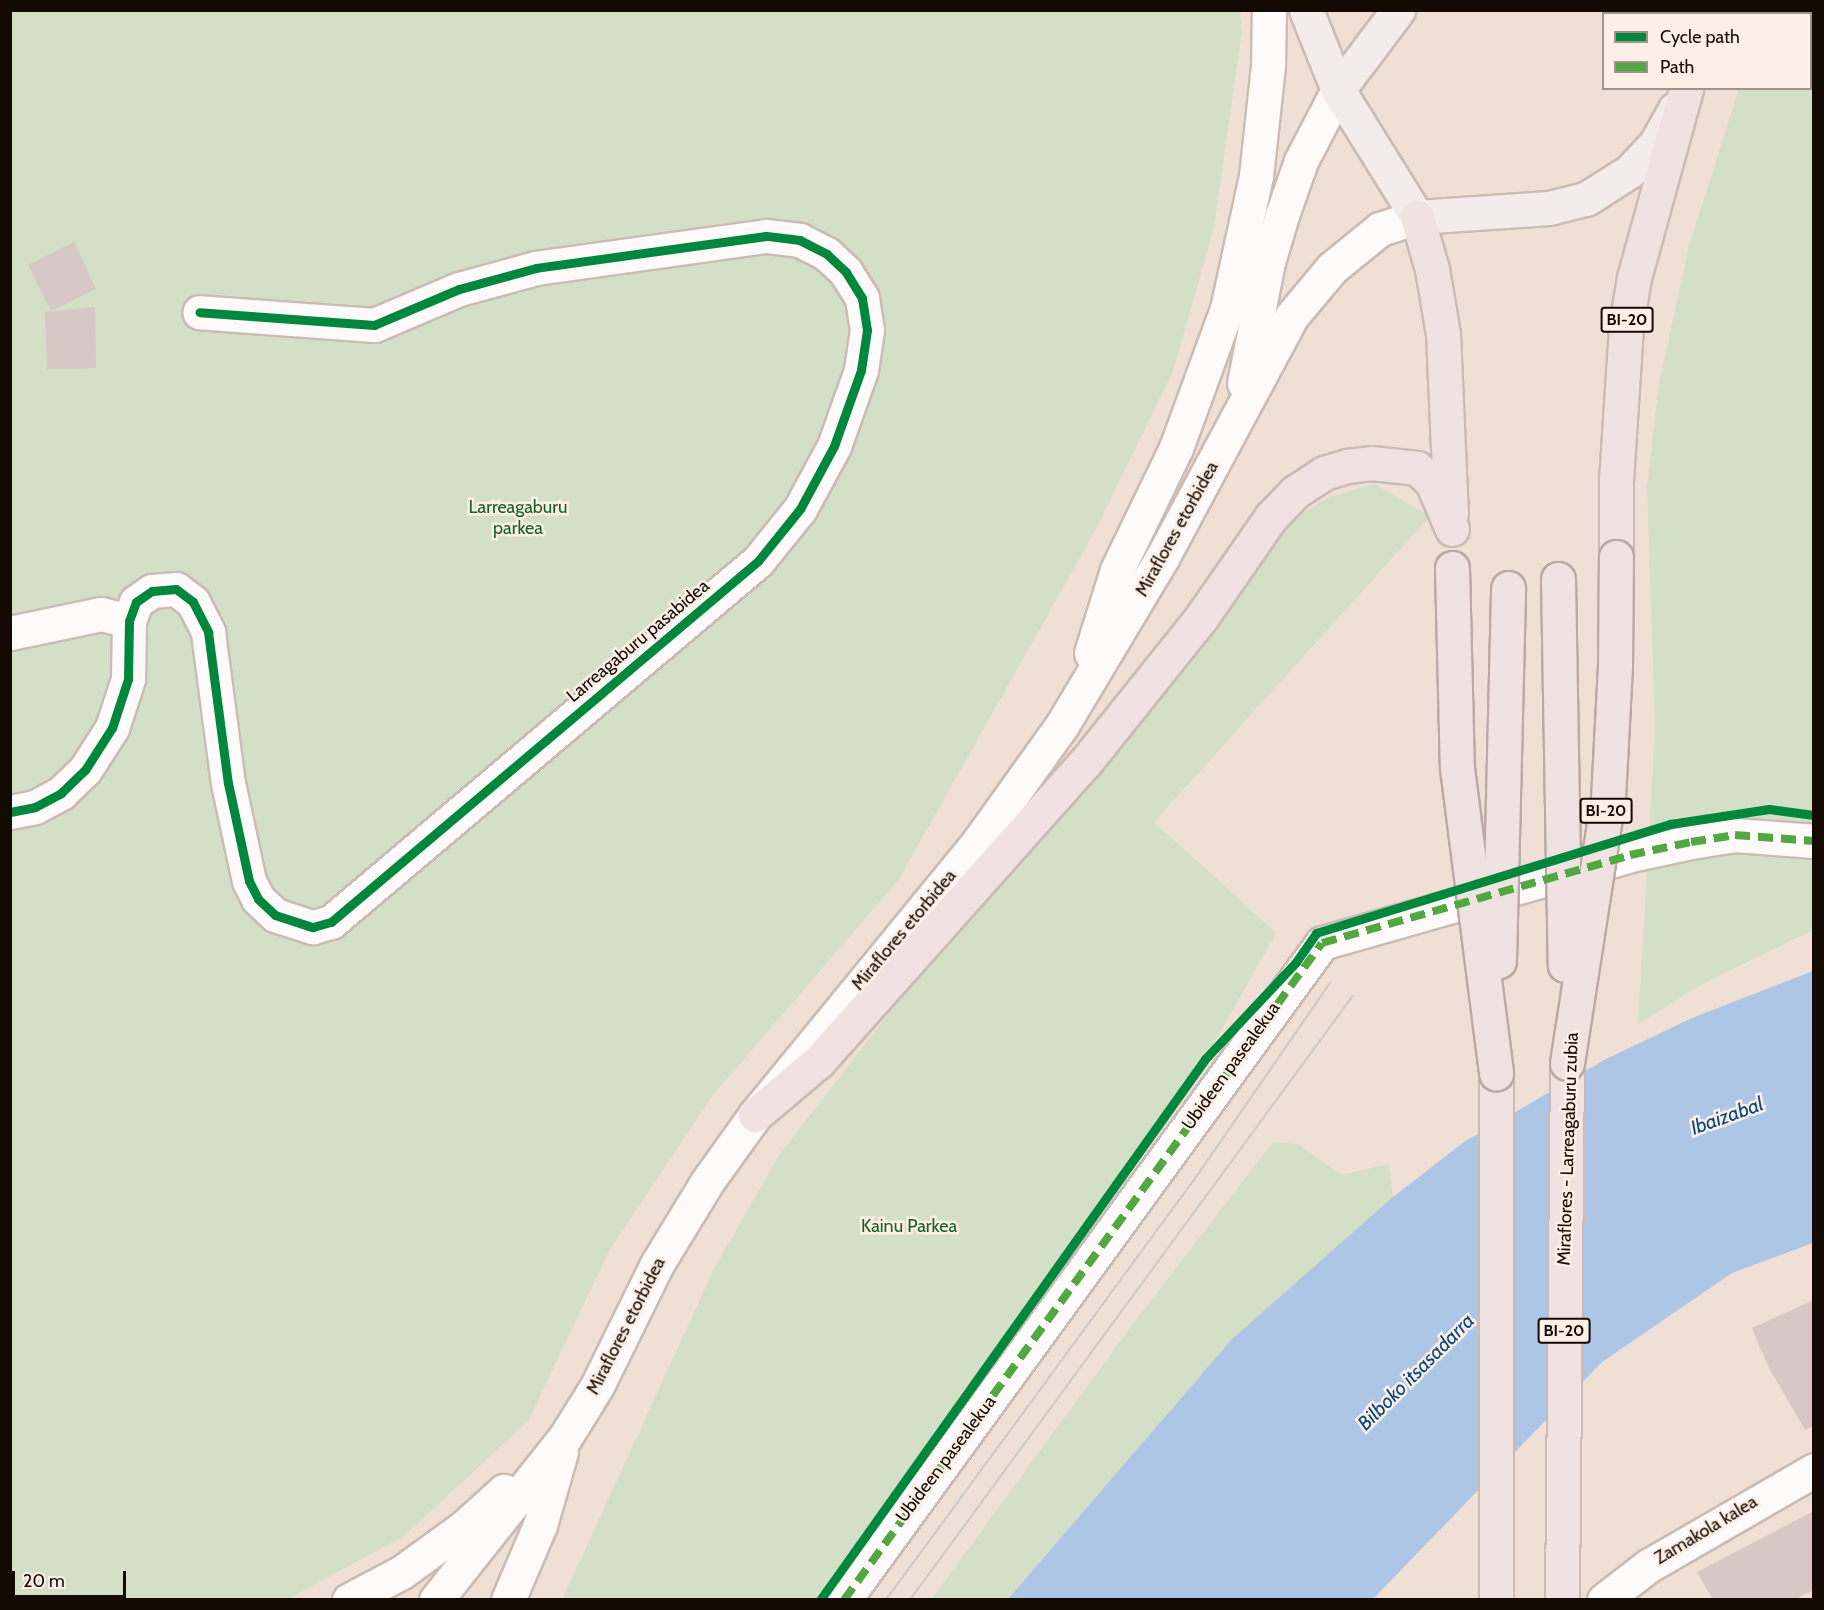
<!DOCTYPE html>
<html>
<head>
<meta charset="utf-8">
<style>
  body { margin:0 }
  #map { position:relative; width:1824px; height:1610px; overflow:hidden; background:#f0dfd4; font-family:Cabin,sans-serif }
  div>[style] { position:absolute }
  .green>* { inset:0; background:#d3dfc7 }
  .water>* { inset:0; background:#aec6e6 }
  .building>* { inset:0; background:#d7c8c5 }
  .roads { filter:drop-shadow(2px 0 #cabcb4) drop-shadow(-2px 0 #cabcb4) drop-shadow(0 2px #cabcb4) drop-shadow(0 -2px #cabcb4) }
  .minor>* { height:33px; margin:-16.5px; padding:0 16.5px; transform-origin:16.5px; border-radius:16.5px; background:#fdfaf9 }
  .major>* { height:33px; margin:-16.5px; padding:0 16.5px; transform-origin:16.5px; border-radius:16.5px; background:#f4ecea }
  .highway>* { height:33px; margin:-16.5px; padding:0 16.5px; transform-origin:16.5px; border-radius:16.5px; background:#efe2e1 }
  .tram>* { height:1.5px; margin:-0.75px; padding:0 0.75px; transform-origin:0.75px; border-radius:0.75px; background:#cec9c6 }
  .bridges { filter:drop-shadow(2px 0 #bca9a3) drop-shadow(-2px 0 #bca9a3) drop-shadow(0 2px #bca9a3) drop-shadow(0 -2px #bca9a3) }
  .highway-bridge>* { height:33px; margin:-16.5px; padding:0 16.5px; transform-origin:16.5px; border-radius:16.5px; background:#efe2e1 }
  .quiet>* { height:8px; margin-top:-4px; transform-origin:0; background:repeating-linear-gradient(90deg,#51a840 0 15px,transparent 0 23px) }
  .cycleway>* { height:9px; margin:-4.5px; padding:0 4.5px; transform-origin:4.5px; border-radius:4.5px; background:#00873e }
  span { translate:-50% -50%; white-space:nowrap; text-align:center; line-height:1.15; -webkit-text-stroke:5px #fcefe6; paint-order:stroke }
  .shield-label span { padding:2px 4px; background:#fcefe6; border:2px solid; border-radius:4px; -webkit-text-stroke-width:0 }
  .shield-label { font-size:16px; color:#140a04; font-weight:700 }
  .park-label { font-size:18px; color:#175f24 }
  .street-label { font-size:18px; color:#140a04 }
  .water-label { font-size:20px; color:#064580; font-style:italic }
  .frame { position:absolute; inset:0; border:12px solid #140a04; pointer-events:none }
  .legend { position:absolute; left:1602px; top:12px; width:210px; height:78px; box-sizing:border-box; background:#fcefe6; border:2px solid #9f938c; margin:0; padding:8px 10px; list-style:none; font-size:18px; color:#140a04 }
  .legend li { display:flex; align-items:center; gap:12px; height:30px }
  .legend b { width:30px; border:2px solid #9f938c }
  .scale { position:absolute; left:12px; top:1571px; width:114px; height:27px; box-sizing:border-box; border:3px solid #140a04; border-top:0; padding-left:8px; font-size:18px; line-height:21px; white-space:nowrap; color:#140a04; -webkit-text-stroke:4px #fcefe6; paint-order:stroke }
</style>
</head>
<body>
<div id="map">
  <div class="green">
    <i style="clip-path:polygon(11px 11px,1240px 11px,1242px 32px,1214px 227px,1173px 371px,1096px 529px,899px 879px,713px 1095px,609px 1251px,528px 1421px,404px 1536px,288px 1599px,11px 1599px)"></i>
    <i style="clip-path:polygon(1757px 11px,1813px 11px,1813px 930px,1702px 984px,1638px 1024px,1655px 729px,1647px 488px,1659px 384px,1689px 246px,1739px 89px,1810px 88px,1810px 14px)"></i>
    <i style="clip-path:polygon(1374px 484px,1430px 516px,1154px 822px,1276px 933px,1205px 1059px,820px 1599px,562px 1600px,715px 1267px,780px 1154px,947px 939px,1220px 613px,1290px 521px,1329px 497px)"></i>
    <i style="clip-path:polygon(1273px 1142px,1298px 1144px,1341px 1175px,1389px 1164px,1393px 1198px,1232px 1339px,1007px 1599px,931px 1600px,1127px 1332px)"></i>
  </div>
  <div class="water">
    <i style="clip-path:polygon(1813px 971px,1813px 1243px,1732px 1273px,1602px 1362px,1373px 1599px,1007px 1600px,1232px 1339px,1393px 1197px,1464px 1142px,1606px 1059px,1692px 1018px)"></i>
  </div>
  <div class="building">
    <i style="clip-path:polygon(74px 242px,96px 289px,51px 311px,28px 265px)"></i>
    <i style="clip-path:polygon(95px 307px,96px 368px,47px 369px,45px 312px)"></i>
    <i style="clip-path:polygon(1814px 1300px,1814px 1426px,1805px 1430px,1768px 1366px,1752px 1328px)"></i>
    <i style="clip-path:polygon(1814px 1511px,1814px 1590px,1794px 1600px,1713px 1600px,1697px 1572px)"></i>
  </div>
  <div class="roads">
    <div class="minor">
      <i style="left:1705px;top:14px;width:12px;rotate:-20deg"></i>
      <i style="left:1244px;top:383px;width:123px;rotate:-78.8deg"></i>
      <i style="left:1268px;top:262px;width:49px;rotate:-73.4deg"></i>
      <i style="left:1282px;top:215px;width:57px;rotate:-70.6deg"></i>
      <i style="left:1301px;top:161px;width:80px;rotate:-62.5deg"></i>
      <i style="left:10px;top:633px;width:93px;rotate:-11.8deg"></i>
      <i style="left:101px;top:614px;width:29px;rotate:14deg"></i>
      <i style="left:1091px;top:653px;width:87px;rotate:-72.6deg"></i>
      <i style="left:1117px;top:570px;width:136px;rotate:-64.2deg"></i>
      <i style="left:1176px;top:448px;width:148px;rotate:-69.9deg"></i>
      <i style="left:1227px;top:309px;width:136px;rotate:-77.7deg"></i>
      <i style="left:1256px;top:176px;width:112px;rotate:-83.8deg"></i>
      <i style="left:1268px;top:65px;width:55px;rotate:-89deg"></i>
      <i style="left:10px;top:812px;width:25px;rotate:-11deg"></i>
      <i style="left:35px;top:807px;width:30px;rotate:-28deg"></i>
      <i style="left:61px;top:793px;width:33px;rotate:-44deg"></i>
      <i style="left:85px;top:770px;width:50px;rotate:-57.3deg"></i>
      <i style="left:112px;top:728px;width:52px;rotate:-71.9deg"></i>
      <i style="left:128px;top:679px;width:58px;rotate:-89deg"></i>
      <i style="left:129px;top:621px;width:20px;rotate:-70deg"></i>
      <i style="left:136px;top:602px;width:19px;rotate:-35deg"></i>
      <i style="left:152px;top:591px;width:24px;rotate:-5deg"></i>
      <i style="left:176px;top:589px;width:21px;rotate:37deg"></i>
      <i style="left:193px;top:602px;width:34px;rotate:63deg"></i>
      <i style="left:208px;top:632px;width:152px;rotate:82.5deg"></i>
      <i style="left:228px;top:783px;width:100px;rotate:77.9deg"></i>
      <i style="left:249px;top:881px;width:20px;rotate:63deg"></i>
      <i style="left:258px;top:899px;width:23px;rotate:43deg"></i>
      <i style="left:275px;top:915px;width:40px;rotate:18deg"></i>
      <i style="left:313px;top:927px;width:19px;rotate:-16deg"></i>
      <i style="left:331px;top:922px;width:559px;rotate:-40.21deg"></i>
      <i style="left:758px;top:561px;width:67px;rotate:-51.1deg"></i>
      <i style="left:800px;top:509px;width:72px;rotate:-61.6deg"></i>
      <i style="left:834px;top:446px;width:81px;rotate:-70.4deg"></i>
      <i style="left:861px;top:370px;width:40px;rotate:-81.5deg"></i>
      <i style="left:867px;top:330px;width:32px;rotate:-99deg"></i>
      <i style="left:862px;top:298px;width:31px;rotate:-122deg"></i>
      <i style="left:846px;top:272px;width:26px;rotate:-137deg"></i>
      <i style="left:827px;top:254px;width:30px;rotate:-153deg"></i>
      <i style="left:800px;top:240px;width:34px;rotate:-173deg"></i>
      <i style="left:766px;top:236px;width:232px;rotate:172.1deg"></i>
      <i style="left:536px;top:268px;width:80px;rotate:164.7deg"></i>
      <i style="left:459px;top:289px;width:92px;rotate:157deg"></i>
      <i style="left:374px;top:325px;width:175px;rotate:-175.8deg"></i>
      <i style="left:349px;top:1600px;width:60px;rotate:-27.8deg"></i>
      <i style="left:402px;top:1572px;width:77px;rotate:-36deg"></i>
      <i style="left:464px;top:1527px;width:54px;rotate:-42deg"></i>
      <i style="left:436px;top:1600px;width:209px;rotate:-51.6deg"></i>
      <i style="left:566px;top:1436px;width:59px;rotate:-58.2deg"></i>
      <i style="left:597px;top:1386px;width:136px;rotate:-63.8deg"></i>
      <i style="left:657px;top:1264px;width:96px;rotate:-58.6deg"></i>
      <i style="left:707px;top:1182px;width:82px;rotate:-54.4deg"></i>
      <i style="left:755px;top:1115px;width:354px;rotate:-50.7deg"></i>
      <i style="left:979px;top:841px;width:143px;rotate:-54.4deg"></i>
      <i style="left:1062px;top:725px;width:195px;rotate:-59.1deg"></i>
      <i style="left:1162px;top:558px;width:273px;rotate:-61.8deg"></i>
      <i style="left:1291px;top:317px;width:64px;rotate:-50.1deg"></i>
      <i style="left:1332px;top:268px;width:62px;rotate:-39.1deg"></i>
      <i style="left:1380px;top:229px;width:39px;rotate:-18deg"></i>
      <i style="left:508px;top:1600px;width:82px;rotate:-66.9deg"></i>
      <i style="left:540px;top:1525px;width:76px;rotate:-74deg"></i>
      <i style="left:844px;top:1600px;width:812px;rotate:-53.96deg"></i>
      <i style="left:1322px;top:943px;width:320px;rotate:-15.9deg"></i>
      <i style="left:1630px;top:855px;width:62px;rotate:-12deg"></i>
      <i style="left:1691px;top:842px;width:45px;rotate:-9deg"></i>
      <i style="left:1735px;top:835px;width:79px;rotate:4.3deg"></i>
      <i style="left:1604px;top:1600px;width:56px;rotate:-37.7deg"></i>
      <i style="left:1648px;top:1566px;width:192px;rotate:-30deg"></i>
    </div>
    <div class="major">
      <i style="left:1306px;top:10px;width:86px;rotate:68.2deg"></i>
      <i style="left:1338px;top:90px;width:150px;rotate:58.1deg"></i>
      <i style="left:1417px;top:217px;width:132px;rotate:-3.9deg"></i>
      <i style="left:1549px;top:208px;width:38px;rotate:-14deg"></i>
      <i style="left:1586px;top:199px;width:52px;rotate:-32.5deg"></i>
      <i style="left:1630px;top:171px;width:38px;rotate:-47deg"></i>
      <i style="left:1656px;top:143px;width:39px;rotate:-61deg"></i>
      <i style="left:1679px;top:10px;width:4px;rotate:76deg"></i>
      <i style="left:1338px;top:90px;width:100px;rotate:-53.1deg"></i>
    </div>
    <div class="highway">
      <i style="left:1417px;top:217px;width:54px;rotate:73.9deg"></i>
      <i style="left:1432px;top:269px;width:66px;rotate:80.4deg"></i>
      <i style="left:1443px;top:334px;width:180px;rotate:87.5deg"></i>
      <i style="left:1616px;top:557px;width:76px;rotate:-90deg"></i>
      <i style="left:1616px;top:481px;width:156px;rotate:-86.3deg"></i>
      <i style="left:1626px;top:325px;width:48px;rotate:-80.3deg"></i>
      <i style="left:1634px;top:278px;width:196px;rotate:-74.6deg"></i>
      <i style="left:755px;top:1115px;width:84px;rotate:-40.2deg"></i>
      <i style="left:819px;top:1061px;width:398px;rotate:-48.3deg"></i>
      <i style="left:1084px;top:764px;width:187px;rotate:-51.3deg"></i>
      <i style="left:1201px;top:618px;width:123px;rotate:-55.3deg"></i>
      <i style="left:1271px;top:517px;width:35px;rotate:-46deg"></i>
      <i style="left:1295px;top:492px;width:35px;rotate:-33deg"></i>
      <i style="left:1324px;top:473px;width:24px;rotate:-17deg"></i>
      <i style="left:1347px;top:466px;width:24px;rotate:-7deg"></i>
      <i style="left:1371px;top:463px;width:46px;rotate:6.2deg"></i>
      <i style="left:1417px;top:468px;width:21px;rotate:43deg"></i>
      <i style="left:1432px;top:482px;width:51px;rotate:66.9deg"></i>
      <i style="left:1496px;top:1600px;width:526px;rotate:-90deg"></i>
      <i style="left:1562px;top:1600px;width:537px;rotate:-89.47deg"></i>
    </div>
  </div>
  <div class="tram">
    <i style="left:886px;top:1600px;width:529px;rotate:-53.76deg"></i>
    <i style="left:1199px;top:1173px;width:231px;rotate:-55.4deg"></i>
    <i style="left:910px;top:1600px;width:748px;rotate:-53.76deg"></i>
  </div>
  <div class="bridges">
    <div class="highway-bridge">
      <i style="left:1452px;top:568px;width:200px;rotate:88.6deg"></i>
      <i style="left:1457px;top:768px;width:308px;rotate:82.7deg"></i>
      <i style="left:1558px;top:579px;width:386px;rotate:89deg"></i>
      <i style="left:1499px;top:961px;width:373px;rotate:-88.6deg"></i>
      <i style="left:1567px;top:1063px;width:267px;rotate:-81.2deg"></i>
      <i style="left:1608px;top:799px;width:132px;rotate:-87deg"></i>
      <i style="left:1615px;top:667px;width:110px;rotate:-89.5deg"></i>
    </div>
  </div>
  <div class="quiet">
    <i style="left:844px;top:1600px;width:812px;rotate:-53.96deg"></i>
    <i style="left:1322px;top:943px;width:320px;rotate:-15.9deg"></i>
    <i style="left:1630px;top:855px;width:62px;rotate:-12deg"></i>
    <i style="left:1691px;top:842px;width:45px;rotate:-9deg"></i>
    <i style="left:1735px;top:835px;width:79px;rotate:4.3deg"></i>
  </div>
  <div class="cycleway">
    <i style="left:10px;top:812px;width:25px;rotate:-11deg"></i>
    <i style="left:35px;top:807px;width:30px;rotate:-28deg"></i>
    <i style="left:61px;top:793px;width:33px;rotate:-44deg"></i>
    <i style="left:85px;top:770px;width:50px;rotate:-57.3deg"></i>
    <i style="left:112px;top:728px;width:52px;rotate:-71.9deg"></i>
    <i style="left:128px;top:679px;width:58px;rotate:-89deg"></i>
    <i style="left:129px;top:621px;width:20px;rotate:-70deg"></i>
    <i style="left:136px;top:602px;width:19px;rotate:-35deg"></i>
    <i style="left:152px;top:591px;width:24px;rotate:-5deg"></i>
    <i style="left:176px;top:589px;width:21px;rotate:37deg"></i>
    <i style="left:193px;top:602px;width:34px;rotate:63deg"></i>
    <i style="left:208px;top:632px;width:152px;rotate:82.5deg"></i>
    <i style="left:228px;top:783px;width:100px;rotate:77.9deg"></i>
    <i style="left:249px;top:881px;width:20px;rotate:63deg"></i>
    <i style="left:258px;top:899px;width:23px;rotate:43deg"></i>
    <i style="left:275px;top:915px;width:40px;rotate:18deg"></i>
    <i style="left:313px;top:927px;width:19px;rotate:-16deg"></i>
    <i style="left:331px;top:922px;width:559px;rotate:-40.21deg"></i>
    <i style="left:758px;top:561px;width:67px;rotate:-51.1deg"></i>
    <i style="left:800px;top:509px;width:72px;rotate:-61.6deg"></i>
    <i style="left:834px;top:446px;width:81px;rotate:-70.4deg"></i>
    <i style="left:861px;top:370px;width:40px;rotate:-81.5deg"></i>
    <i style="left:867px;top:330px;width:32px;rotate:-99deg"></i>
    <i style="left:862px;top:298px;width:31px;rotate:-122deg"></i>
    <i style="left:846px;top:272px;width:26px;rotate:-137deg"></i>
    <i style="left:827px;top:254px;width:30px;rotate:-153deg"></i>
    <i style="left:800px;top:240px;width:34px;rotate:-173deg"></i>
    <i style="left:766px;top:236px;width:232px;rotate:172.1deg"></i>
    <i style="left:536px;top:268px;width:80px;rotate:164.7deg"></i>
    <i style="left:459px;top:289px;width:92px;rotate:157deg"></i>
    <i style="left:374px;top:325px;width:175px;rotate:-175.8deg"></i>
    <i style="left:820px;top:1600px;width:664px;rotate:-54.56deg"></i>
    <i style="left:1205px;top:1059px;width:133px;rotate:-46.8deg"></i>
    <i style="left:1296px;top:962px;width:35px;rotate:-55deg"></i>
    <i style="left:1316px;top:933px;width:370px;rotate:-17.1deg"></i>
    <i style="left:1670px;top:824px;width:100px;rotate:-8.6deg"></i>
    <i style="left:1769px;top:809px;width:45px;rotate:7.6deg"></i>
  </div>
  <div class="shield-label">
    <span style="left:1627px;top:320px">BI-20</span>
    <span style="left:1606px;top:811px">BI-20</span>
    <span style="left:1564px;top:1331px">BI-20</span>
  </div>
  <div class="park-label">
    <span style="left:518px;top:518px">Larreagaburu<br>parkea</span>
    <span style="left:909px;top:1226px">Kainu Parkea</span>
  </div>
  <div class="street-label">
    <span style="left:1177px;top:529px;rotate:-61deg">Miraflores etorbidea</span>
    <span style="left:638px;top:641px;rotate:-40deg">Larreagaburu pasabidea</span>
    <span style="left:904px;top:930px;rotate:-50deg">Miraflores etorbidea</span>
    <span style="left:1231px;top:1066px;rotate:-54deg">Ubideen pasealekua</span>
    <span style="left:1568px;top:1149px;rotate:-88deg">Miraflores - Larreagaburu zubia</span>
    <span style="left:626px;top:1326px;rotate:-63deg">Miraflores etorbidea</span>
    <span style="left:946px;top:1459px;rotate:-53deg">Ubideen pasealekua</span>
    <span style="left:1706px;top:1530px;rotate:-31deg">Zamakola kalea</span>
  </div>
  <div class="water-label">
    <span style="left:1727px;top:1116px;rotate:-20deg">Ibaizabal</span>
    <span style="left:1416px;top:1372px;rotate:-45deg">Bilboko itsasadarra</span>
  </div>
  <div class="frame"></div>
  <ul class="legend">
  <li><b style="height:8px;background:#00873e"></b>Cycle path</li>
  <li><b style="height:8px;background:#51a840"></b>Path</li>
  </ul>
  <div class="scale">20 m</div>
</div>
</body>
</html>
